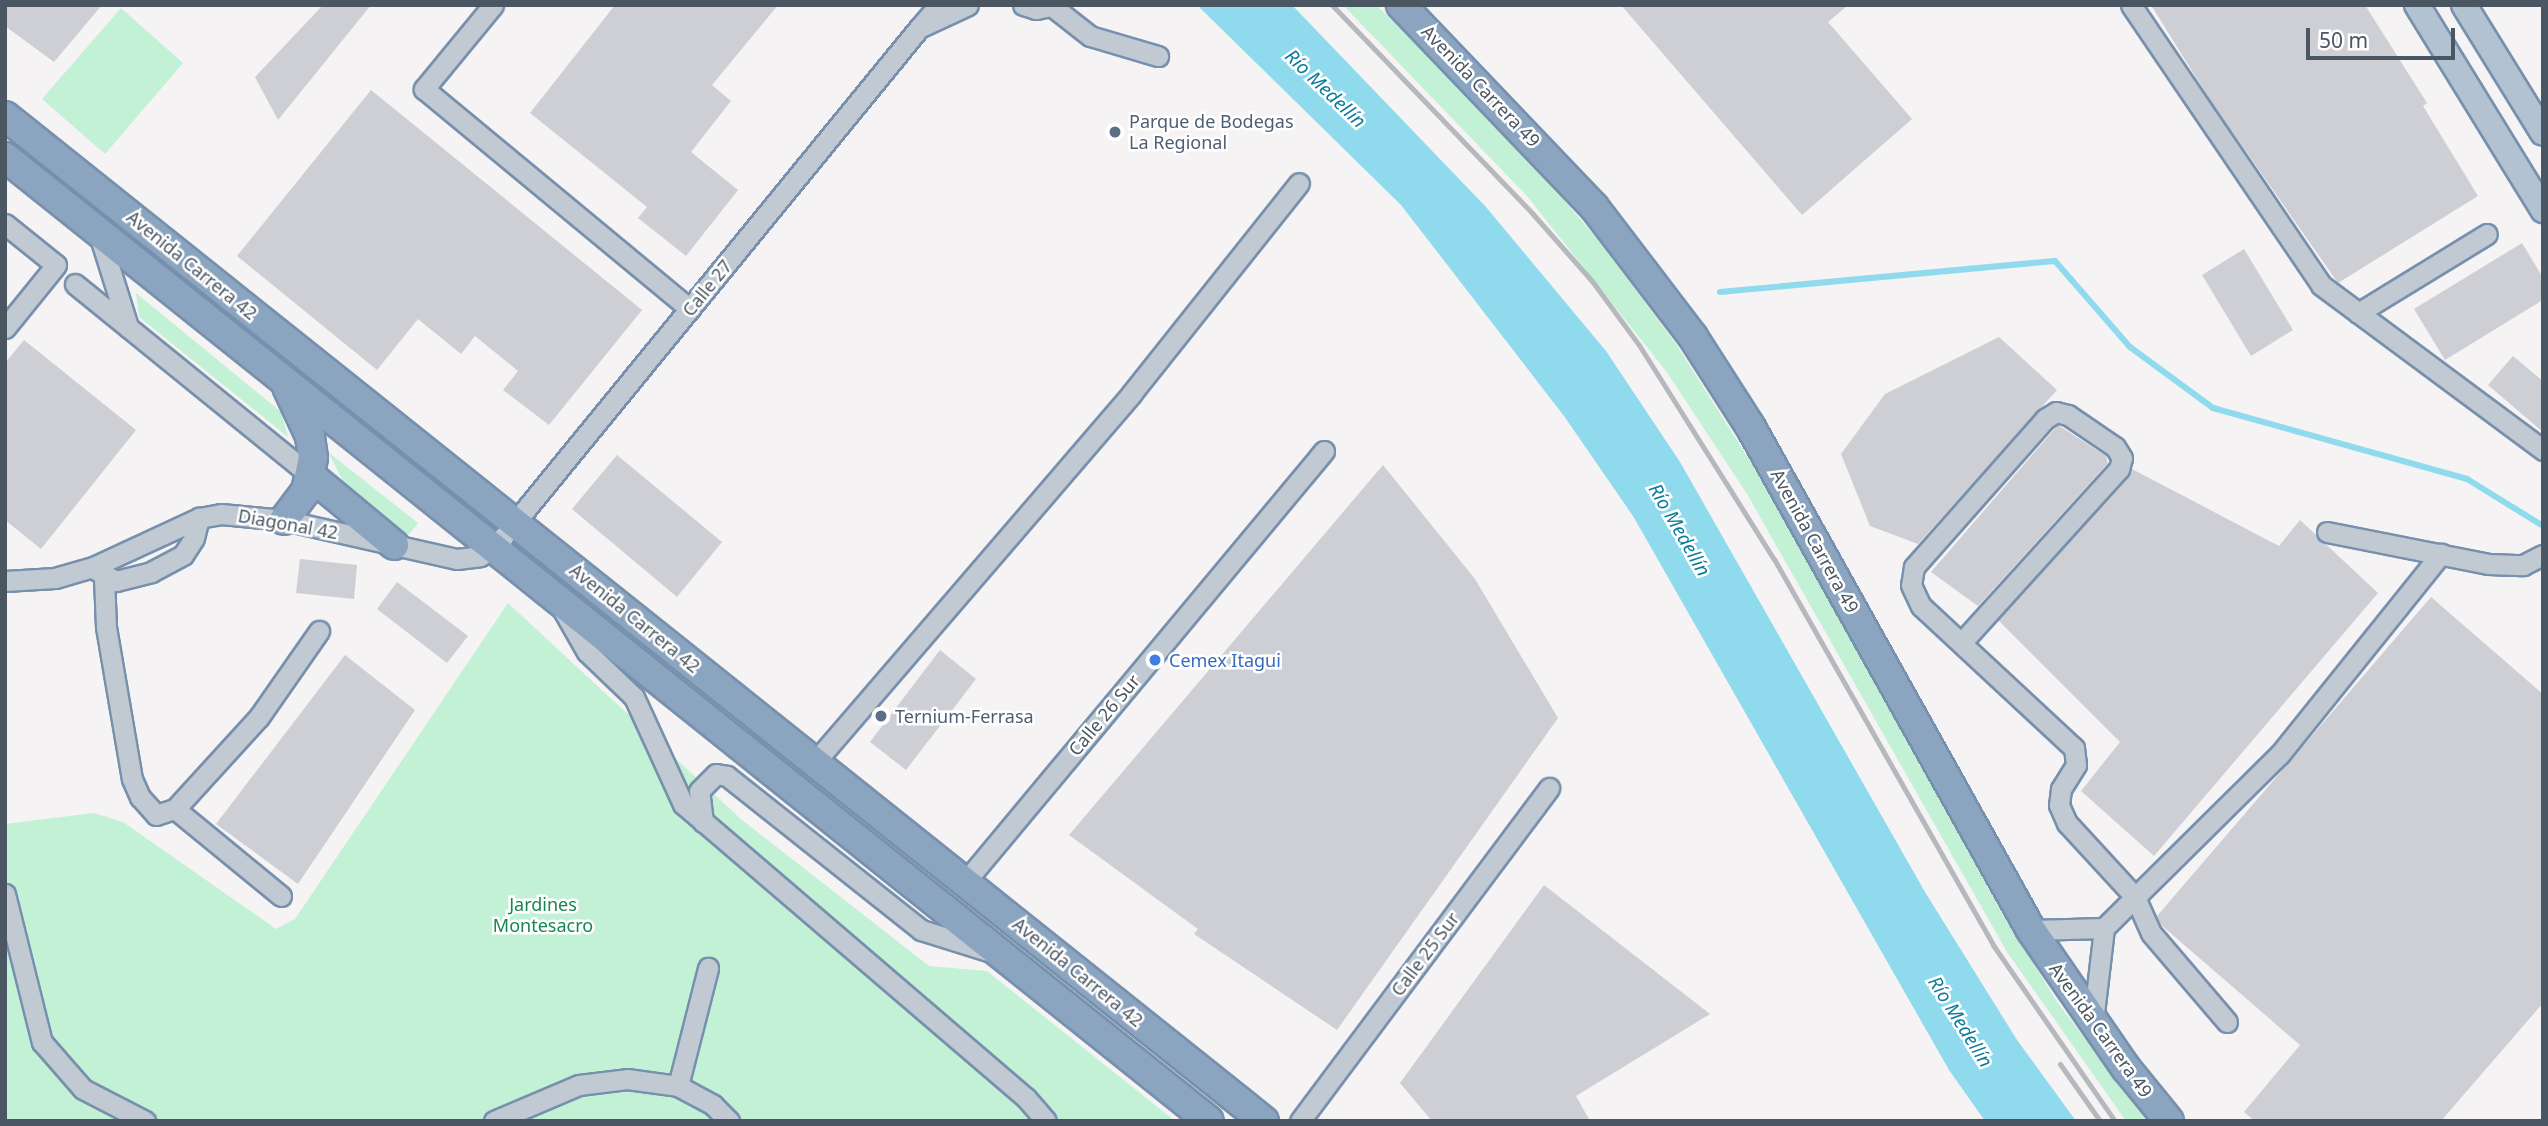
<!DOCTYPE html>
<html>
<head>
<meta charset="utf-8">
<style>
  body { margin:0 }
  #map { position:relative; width:2548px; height:1126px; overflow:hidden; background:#f5f3f3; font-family:"Noto Sans",sans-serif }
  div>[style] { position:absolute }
  .green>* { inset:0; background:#c3f1d5 }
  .water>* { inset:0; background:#90daee }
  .stream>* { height:6px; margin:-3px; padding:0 3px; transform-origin:3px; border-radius:3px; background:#90daee }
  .building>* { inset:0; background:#cdcfd5 }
  .roads { filter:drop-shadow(2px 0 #7690ad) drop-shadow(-2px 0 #7690ad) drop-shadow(0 2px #7690ad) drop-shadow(0 -2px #7690ad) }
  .minor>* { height:19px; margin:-9.5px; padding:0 9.5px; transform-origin:9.5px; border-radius:9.5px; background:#c1cad2 }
  .major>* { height:24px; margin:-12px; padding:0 12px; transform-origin:12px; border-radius:12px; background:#b3c2d1 }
  .highway>* { height:28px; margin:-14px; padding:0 14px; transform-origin:14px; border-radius:14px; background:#8ba5c1 }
  .rail>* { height:5px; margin:-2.5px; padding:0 2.5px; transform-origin:2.5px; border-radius:2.5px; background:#b5b8bd }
  .dots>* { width:19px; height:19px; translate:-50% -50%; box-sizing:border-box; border:4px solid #fff; border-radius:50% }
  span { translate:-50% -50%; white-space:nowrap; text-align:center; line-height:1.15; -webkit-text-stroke:5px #fff; paint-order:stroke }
  .street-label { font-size:18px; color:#4a5661 }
  .service-label { font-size:18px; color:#4e5e75 }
  .left { translate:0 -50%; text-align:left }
  .shop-label { font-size:18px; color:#366cbe }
  .park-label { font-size:18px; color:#17864f }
  .water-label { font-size:19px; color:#0c7c9b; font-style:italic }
  .frame { position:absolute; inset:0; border:7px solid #4a5661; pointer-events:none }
  .scale { position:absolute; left:2306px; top:28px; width:149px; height:32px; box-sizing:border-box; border:4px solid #4a5661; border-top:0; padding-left:9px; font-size:21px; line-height:24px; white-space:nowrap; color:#4a5661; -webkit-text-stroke:5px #fff; paint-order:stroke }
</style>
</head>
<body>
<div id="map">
  <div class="green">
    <i style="clip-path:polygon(1343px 5px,1376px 5px,1492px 117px,1599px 241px,1676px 344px,1769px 491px,1991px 893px,2057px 1002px,2148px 1121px,2126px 1121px,2007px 952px,1747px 494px,1666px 371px,1527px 196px)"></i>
    <i style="clip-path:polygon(121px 8px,183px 63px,105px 154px,42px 99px)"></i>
    <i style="clip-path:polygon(136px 293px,281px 412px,288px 437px,139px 317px)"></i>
    <i style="clip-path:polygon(328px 452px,418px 523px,407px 537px,347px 489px)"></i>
    <i style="clip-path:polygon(508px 603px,742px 820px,929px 966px,987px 971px,1175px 1121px,5px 1121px,5px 824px,94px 813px,123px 822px,276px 929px,295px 919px)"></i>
  </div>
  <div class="water">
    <i style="clip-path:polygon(1197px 5px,1292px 5px,1486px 207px,1606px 351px,1680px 462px,1925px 892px,2017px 1040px,2076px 1121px,1985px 1121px,1949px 1070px,1633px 516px,1564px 416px,1401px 205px)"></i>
  </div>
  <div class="stream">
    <i style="left:1720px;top:292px;width:336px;rotate:-5.3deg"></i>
    <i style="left:2055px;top:261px;width:114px;rotate:48.9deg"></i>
    <i style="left:2130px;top:347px;width:103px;rotate:36.3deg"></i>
    <i style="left:2213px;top:408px;width:264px;rotate:15.6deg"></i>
    <i style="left:2467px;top:479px;width:89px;rotate:31.7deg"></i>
  </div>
  <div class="building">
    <i style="clip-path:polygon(5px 5px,102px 5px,54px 62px,5px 26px)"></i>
    <i style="clip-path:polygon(323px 5px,371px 5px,278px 120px,255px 77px)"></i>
    <i style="clip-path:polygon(615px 5px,778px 5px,712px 85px,731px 101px,691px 152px,738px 190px,686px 256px,638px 218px,647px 207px,530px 113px)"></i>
    <i style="clip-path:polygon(1621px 5px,1848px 5px,1828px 22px,1912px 119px,1802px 215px)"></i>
    <i style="clip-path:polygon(2151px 5px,2365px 5px,2427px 103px,2423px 106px,2478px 196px,2338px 283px,2210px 100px)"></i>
    <i style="clip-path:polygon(371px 90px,642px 310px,549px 425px,503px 390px,518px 371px,475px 336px,461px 354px,418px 319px,377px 370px,237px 256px)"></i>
    <i style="clip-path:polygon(2522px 243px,2543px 278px,2543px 300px,2445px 360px,2414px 309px)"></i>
    <i style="clip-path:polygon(2244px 249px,2293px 330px,2251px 356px,2202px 275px)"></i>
    <i style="clip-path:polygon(1999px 337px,2057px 390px,1918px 544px,1870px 526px,1841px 454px,1885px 394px)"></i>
    <i style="clip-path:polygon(24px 340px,136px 430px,41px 549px,5px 520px,5px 363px)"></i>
    <i style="clip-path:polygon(2513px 356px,2543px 381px,2543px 432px,2488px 385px)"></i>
    <i style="clip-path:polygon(2058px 425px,2106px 456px,2108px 463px,1978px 606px,1931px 572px)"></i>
    <i style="clip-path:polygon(617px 455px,722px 542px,677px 597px,572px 509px)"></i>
    <i style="clip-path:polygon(1383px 465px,1475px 579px,1558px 718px,1337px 1030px,1194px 934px,1198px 929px,1069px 835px)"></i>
    <i style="clip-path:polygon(2132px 469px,2279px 546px,2300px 520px,2378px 593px,2154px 856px,2081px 791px,2120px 742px,1998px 620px)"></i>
    <i style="clip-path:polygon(300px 559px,357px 565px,354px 599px,296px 593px)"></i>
    <i style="clip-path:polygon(397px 582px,468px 636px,447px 663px,377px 609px)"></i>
    <i style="clip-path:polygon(2431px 597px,2543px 694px,2543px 1003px,2441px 1121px,2255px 1121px,2244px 1112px,2300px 1045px,2160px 924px,2157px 916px)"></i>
    <i style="clip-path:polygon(940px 650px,976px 679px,906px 770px,870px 742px)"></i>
    <i style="clip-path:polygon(345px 655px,415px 710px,298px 884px,216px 824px)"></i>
    <i style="clip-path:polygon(1544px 885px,1710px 1014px,1576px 1096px,1590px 1121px,1432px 1121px,1400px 1083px)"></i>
  </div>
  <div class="roads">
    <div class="minor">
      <i style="left:493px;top:5px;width:109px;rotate:129.4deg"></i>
      <i style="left:424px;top:89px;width:345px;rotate:39.6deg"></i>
      <i style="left:939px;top:5px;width:30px;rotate:131deg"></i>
      <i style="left:919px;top:28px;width:54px;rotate:-25.1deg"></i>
      <i style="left:1023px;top:5px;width:14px;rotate:17deg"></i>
      <i style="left:1036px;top:9px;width:21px;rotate:-11deg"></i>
      <i style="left:2131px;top:5px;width:338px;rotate:55.8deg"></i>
      <i style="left:2321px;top:285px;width:277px;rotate:36.6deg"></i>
      <i style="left:1053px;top:7px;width:47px;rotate:38.1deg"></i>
      <i style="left:1090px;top:36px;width:71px;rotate:16.4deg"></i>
      <i style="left:5px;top:224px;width:65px;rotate:38.8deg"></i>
      <i style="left:56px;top:265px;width:81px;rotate:129deg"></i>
      <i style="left:98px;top:231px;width:101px;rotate:72.6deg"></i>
      <i style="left:75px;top:284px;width:304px;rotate:39.1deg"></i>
      <i style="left:2358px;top:313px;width:151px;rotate:-31.5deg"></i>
      <i style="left:2327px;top:532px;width:164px;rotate:11.2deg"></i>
      <i style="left:2488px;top:564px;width:35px;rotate:2deg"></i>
      <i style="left:2523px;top:565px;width:22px;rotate:-27deg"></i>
      <i style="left:96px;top:570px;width:23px;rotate:29deg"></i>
      <i style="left:116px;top:581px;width:36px;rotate:-14deg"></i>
      <i style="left:151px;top:572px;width:36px;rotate:-28deg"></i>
      <i style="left:183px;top:555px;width:20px;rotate:-57deg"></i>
      <i style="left:194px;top:538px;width:21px;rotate:-76deg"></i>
      <i style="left:104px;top:577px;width:50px;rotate:87.7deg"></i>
      <i style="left:106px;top:627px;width:154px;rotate:80.3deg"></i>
      <i style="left:132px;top:779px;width:20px;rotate:66deg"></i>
      <i style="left:140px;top:797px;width:24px;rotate:48deg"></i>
      <i style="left:156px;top:815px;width:20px;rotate:-18deg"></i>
      <i style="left:5px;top:581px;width:50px;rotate:-3.4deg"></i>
      <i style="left:55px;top:578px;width:40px;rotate:-16deg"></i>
      <i style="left:93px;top:567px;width:117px;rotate:-24.8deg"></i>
      <i style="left:199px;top:518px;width:22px;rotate:-10deg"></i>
      <i style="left:221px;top:514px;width:63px;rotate:5.4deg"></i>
      <i style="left:284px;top:520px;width:177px;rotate:12.7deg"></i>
      <i style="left:457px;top:559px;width:23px;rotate:-7deg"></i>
      <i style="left:480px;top:556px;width:16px;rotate:-30deg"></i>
      <i style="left:494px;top:548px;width:672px;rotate:-50.74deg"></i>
      <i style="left:563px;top:610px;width:48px;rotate:60.3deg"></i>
      <i style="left:587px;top:652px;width:65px;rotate:43.8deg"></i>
      <i style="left:634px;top:697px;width:118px;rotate:65.4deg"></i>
      <i style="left:683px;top:804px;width:452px;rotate:40.6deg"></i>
      <i style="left:1026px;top:1098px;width:30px;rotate:49deg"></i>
      <i style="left:1962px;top:642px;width:234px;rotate:-47.8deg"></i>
      <i style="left:2119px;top:469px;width:11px;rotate:-75deg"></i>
      <i style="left:2122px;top:458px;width:13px;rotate:-122deg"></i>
      <i style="left:2115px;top:447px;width:57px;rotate:-145.8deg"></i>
      <i style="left:2068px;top:415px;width:12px;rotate:-166deg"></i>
      <i style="left:2056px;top:412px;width:13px;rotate:148deg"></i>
      <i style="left:2045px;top:419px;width:198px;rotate:131.5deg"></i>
      <i style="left:1914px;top:567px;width:18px;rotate:99deg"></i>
      <i style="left:1911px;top:585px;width:23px;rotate:65deg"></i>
      <i style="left:1921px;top:606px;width:209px;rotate:42.9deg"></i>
      <i style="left:2074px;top:748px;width:17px;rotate:83deg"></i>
      <i style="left:2076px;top:765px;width:28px;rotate:122deg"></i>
      <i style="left:2061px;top:789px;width:16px;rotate:97deg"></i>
      <i style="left:2059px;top:805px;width:20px;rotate:66deg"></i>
      <i style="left:2067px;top:823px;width:100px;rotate:47.4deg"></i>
      <i style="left:2135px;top:897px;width:39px;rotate:66deg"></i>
      <i style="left:2151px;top:933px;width:117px;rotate:49.5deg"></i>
      <i style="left:815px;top:762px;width:486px;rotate:-49.3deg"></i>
      <i style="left:1132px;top:393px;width:268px;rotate:-51.5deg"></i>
      <i style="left:703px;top:822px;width:31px;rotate:-97deg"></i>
      <i style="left:699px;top:791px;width:24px;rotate:-45deg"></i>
      <i style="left:716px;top:774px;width:11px;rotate:10deg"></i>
      <i style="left:727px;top:776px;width:248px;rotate:38.4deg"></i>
      <i style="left:921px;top:930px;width:73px;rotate:17.4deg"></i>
      <i style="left:965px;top:882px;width:561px;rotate:-50.21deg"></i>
      <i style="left:5px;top:894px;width:153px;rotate:76deg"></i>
      <i style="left:42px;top:1042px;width:62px;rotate:48.9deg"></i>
      <i style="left:83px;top:1089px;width:70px;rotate:27.3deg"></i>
      <i style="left:281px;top:896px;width:137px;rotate:-140.6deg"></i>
      <i style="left:175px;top:809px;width:125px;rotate:-47.6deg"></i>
      <i style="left:259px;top:717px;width:105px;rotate:-55.1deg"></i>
      <i style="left:2031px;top:930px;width:73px;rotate:-1.6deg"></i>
      <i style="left:2093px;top:1022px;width:95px;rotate:-83.3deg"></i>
      <i style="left:2104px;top:928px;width:247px;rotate:-44.7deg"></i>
      <i style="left:2280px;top:754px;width:257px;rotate:-51.2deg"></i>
      <i style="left:678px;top:1086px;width:122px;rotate:-75.7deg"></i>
      <i style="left:494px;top:1121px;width:92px;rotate:-23deg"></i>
      <i style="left:579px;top:1085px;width:48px;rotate:-7.1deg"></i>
      <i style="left:627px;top:1079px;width:51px;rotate:7.8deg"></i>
      <i style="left:678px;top:1086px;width:40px;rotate:28deg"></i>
      <i style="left:713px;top:1105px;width:23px;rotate:45deg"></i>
      <i style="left:1300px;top:1121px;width:416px;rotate:-53.2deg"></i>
    </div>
    <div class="major">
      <i style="left:2417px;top:5px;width:241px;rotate:58.4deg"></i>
      <i style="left:2464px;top:5px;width:150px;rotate:58.3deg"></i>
    </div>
    <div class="highway">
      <i style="left:1401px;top:5px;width:279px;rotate:46.3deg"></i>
      <i style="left:1594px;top:207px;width:163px;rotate:52.7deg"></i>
      <i style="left:1693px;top:337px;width:106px;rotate:57.4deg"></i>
      <i style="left:1750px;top:426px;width:577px;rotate:60.86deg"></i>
      <i style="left:2031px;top:930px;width:168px;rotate:55.5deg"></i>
      <i style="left:2126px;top:1068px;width:68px;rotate:50.9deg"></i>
      <i style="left:5px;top:116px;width:1611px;rotate:38.6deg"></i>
      <i style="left:5px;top:157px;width:1542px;rotate:38.68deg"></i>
      <i style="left:311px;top:476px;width:108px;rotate:39.7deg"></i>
      <i style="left:284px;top:520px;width:36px;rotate:-53deg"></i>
      <i style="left:306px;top:491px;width:34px;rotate:-78deg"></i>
      <i style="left:313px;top:458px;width:22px;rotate:-98deg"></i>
      <i style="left:310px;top:436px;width:54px;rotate:-115.1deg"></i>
    </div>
  </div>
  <div class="rail">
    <i style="left:1332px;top:5px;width:289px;rotate:46.1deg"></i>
    <i style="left:1532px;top:213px;width:91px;rotate:48.6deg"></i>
    <i style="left:1592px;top:281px;width:79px;rotate:53.7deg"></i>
    <i style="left:1639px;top:345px;width:253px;rotate:57.8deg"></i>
    <i style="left:1774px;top:559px;width:444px;rotate:60.4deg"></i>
    <i style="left:1993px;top:945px;width:214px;rotate:55.3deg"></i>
    <i style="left:2060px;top:1064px;width:70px;rotate:54.9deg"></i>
  </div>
  <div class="dots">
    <i style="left:1115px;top:132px;background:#5c6f8a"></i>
    <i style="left:1155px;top:660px;background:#3f7fe0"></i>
    <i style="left:881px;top:716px;background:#5c6f8a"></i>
  </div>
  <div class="street-label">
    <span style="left:1481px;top:86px;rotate:46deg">Avenida Carrera 49</span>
    <span style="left:192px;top:265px;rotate:39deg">Avenida Carrera 42</span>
    <span style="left:707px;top:288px;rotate:-51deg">Calle 27</span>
    <span style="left:288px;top:524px;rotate:10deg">Diagonal 42</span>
    <span style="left:1815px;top:541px;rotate:61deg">Avenida Carrera 49</span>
    <span style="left:635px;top:618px;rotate:39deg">Avenida Carrera 42</span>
    <span style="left:1104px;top:715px;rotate:-50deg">Calle 26 Sur</span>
    <span style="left:1425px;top:954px;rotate:-53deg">Calle 25 Sur</span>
    <span style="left:1078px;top:972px;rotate:39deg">Avenida Carrera 42</span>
    <span style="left:2101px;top:1030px;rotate:54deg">Avenida Carrera 49</span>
  </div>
  <div class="service-label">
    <span class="left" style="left:1129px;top:132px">Parque de Bodegas<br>La Regional</span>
    <span class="left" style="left:895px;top:716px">Ternium-Ferrasa</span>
  </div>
  <div class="shop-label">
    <span class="left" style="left:1169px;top:660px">Cemex Itagui</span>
  </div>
  <div class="park-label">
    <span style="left:543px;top:915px">Jardines<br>Montesacro</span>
  </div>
  <div class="water-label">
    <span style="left:1325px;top:89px;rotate:44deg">Río Medellín</span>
    <span style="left:1679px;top:530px;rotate:60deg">Río Medellín</span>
    <span style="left:1960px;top:1022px;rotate:58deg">Río Medellín</span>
  </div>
  <div class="frame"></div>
  <div class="scale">50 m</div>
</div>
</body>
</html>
